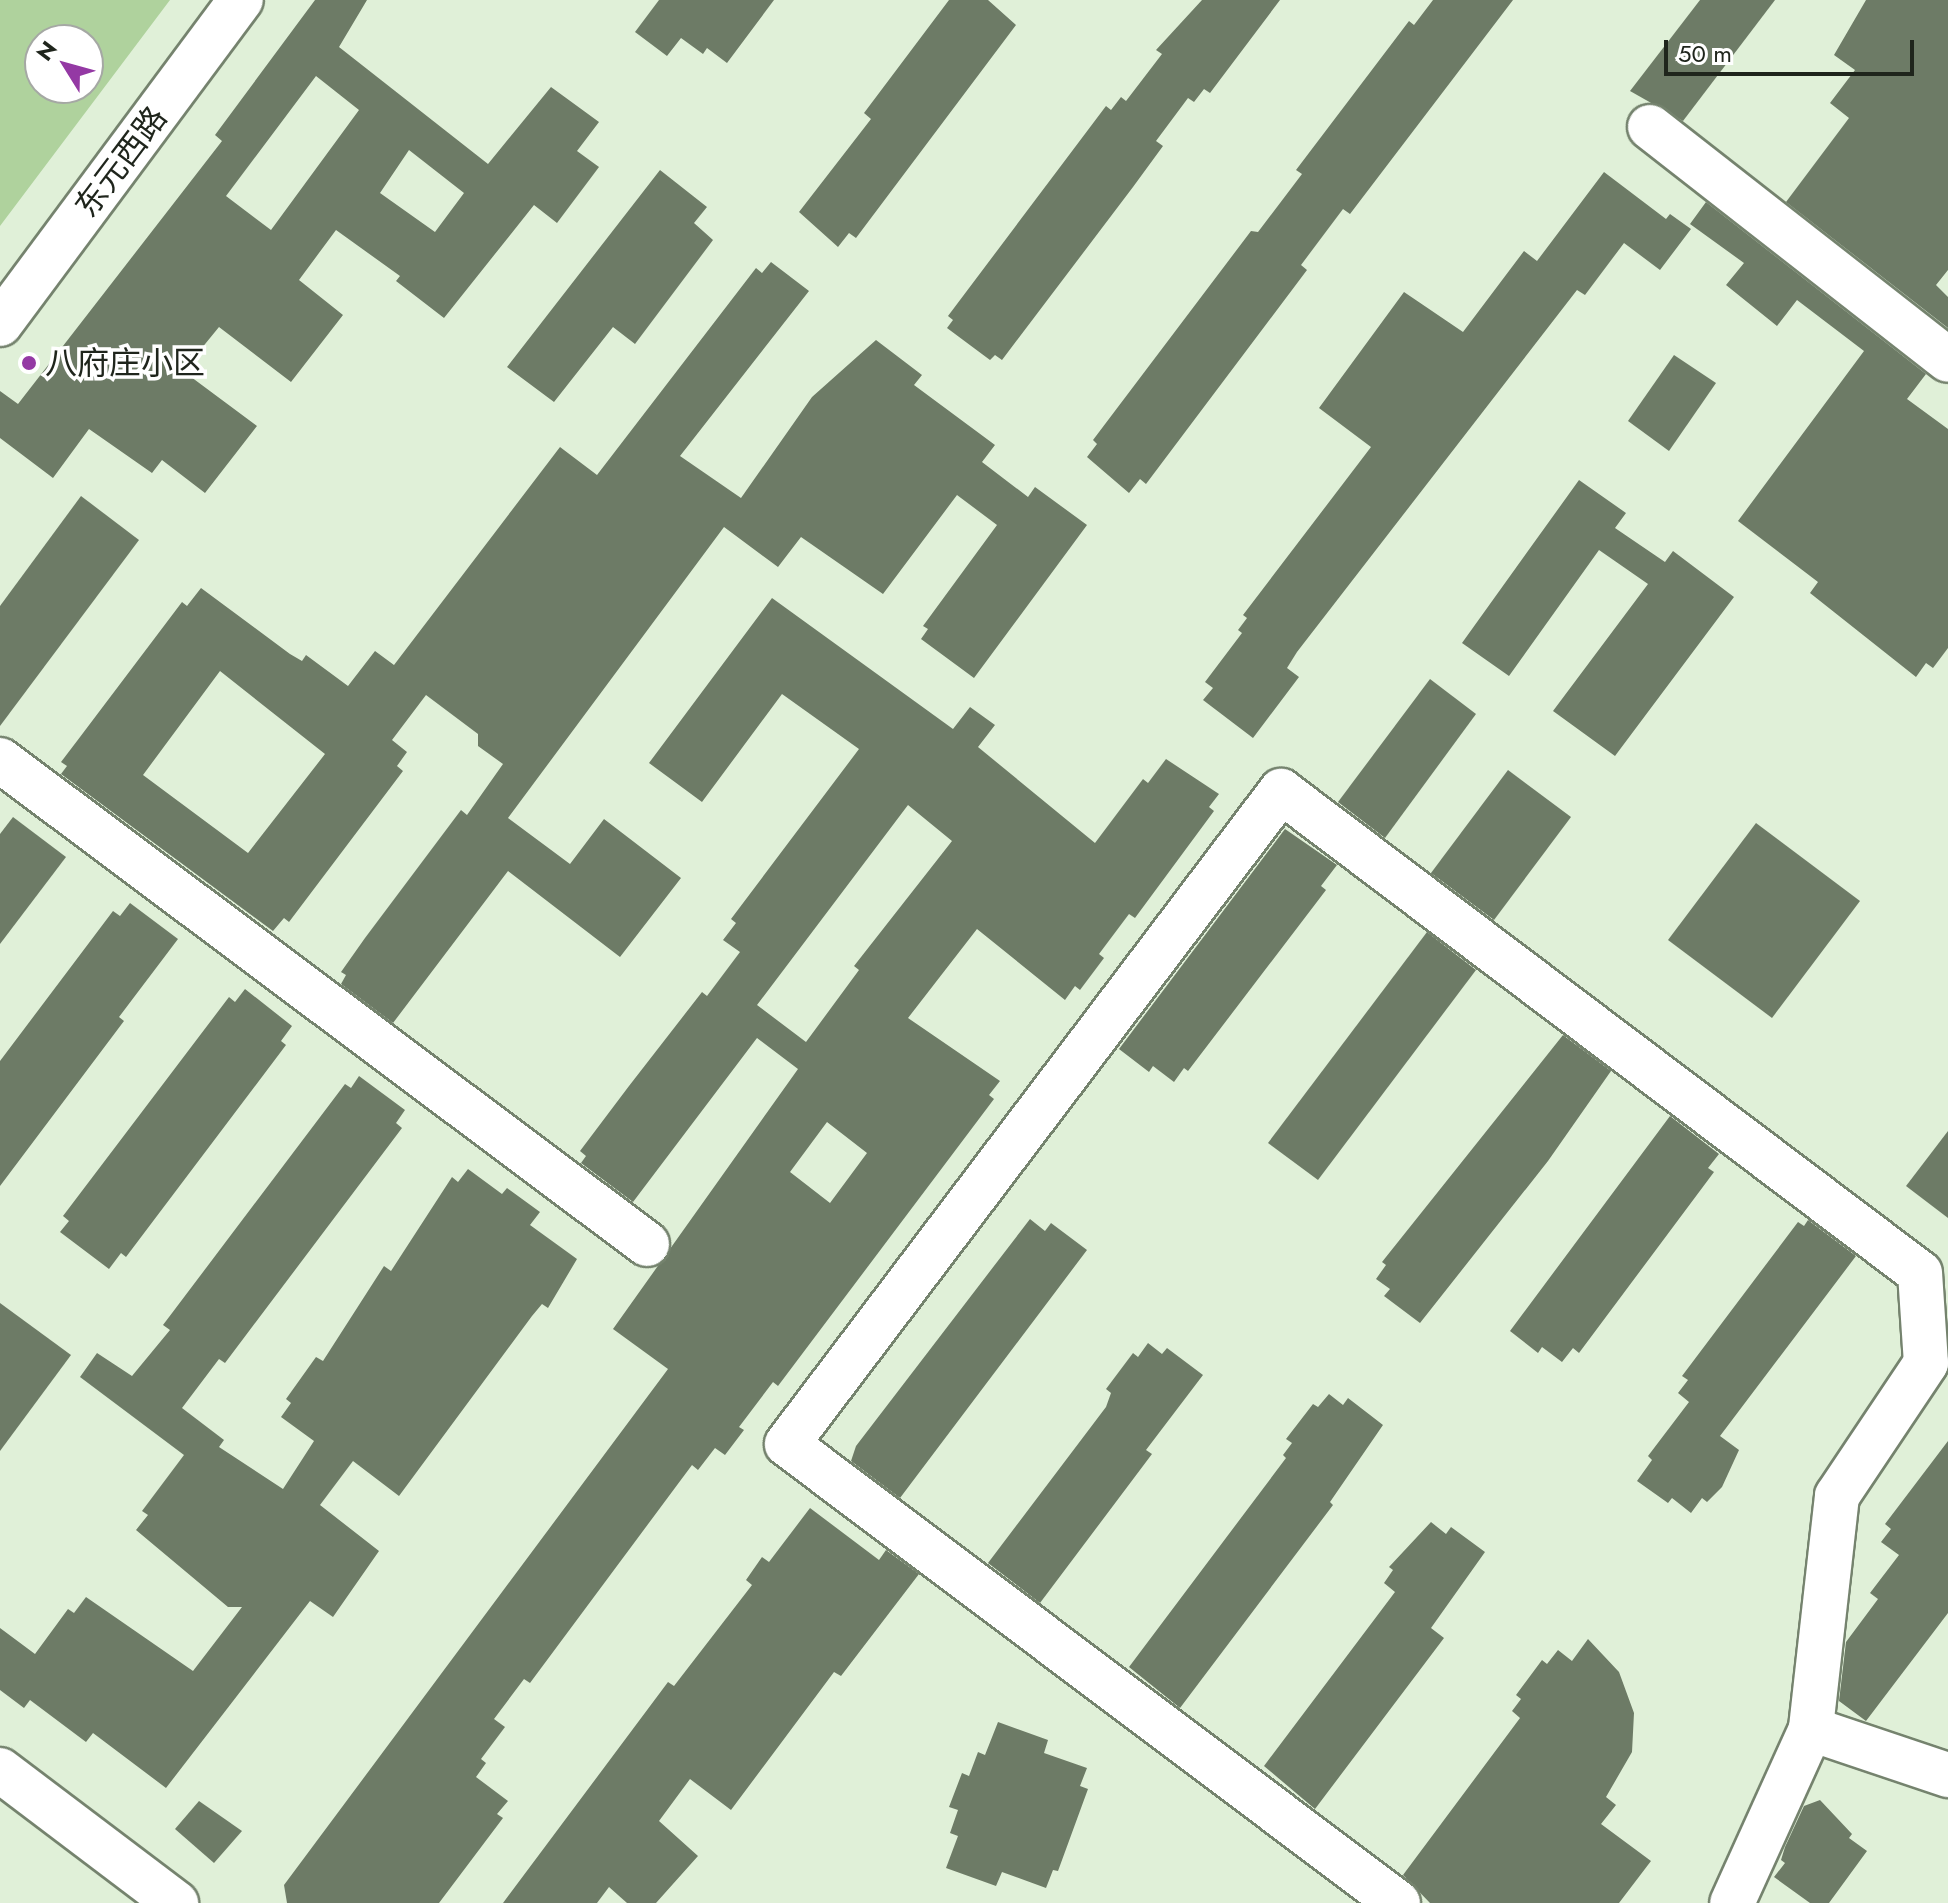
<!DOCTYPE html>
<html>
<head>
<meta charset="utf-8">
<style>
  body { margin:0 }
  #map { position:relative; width:1948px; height:1903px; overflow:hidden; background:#e0f0d8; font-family:Jost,"Noto Sans SC",sans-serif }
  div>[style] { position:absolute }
  .green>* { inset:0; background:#afd29d }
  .building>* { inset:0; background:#6d7b66 }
  .roads { filter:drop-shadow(2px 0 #75836e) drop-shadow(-2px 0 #75836e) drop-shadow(0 2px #75836e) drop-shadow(0 -2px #75836e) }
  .minor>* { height:44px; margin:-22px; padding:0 22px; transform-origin:22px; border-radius:22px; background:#fff }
  .dots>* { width:22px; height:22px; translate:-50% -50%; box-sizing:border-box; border:4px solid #fff; border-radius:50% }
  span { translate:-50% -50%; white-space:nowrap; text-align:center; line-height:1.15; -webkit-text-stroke:7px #fff; paint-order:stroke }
  .street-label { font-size:32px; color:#1f251c }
  .poi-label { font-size:32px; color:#1f251c }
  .left { translate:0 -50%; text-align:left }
  .north { position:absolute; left:24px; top:24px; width:80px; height:80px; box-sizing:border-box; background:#fff; border:2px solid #a5a8a4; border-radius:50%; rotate:307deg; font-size:22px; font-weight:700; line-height:32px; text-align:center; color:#1f251c }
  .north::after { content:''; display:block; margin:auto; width:28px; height:36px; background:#9439a4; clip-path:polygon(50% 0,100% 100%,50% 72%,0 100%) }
  .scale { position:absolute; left:1664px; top:40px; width:250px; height:36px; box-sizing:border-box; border:4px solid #1f251c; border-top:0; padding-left:10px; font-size:24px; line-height:28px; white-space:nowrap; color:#1f251c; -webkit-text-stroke:6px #fff; paint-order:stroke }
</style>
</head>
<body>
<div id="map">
  <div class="green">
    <i style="clip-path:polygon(evenodd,0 0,170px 0,0 226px,0 0,40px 40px,88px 40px,88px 88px,40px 88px,40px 40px)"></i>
  </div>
  <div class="building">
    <i style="clip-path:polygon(evenodd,315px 0,367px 0,339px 47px,488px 164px,551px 87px,599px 122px,577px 151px,599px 167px,557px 223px,534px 205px,444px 318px,396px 281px,400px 276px,336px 230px,299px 280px,343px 315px,291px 382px,219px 327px,183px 371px,257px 426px,205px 493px,162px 460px,152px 473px,89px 429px,53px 478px,0 438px,0 391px,18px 404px,222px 141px,215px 135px,315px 0,316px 76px,359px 110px,271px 230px,226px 196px,316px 76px,315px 0,409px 150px,464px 193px,435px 232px,380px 193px,409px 150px)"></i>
    <i style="clip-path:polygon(659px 0,774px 0,727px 63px,707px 48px,703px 54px,681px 38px,667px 56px,635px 32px)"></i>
    <i style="clip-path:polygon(949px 0,988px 0,1016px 25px,856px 238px,849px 233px,838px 247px,799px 212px,871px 119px,864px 113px)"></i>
    <i style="clip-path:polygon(1202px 0,1280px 0,1210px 93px,1204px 89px,1194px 102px,1188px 98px,1156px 141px,1163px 146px,1133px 187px,1002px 360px,995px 355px,990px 360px,947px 328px,953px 320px,948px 316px,1106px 106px,1111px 110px,1121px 97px,1126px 101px,1162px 54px,1156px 50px)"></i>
    <i style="clip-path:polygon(1433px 0,1513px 0,1350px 214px,1343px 209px,1301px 265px,1307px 270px,1146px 484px,1140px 479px,1129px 493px,1087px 457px,1097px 444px,1093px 440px,1251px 231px,1258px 232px,1302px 174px,1296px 170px,1409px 21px,1414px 25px)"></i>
    <i style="clip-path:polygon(1700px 0,1775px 0,1683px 121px,1630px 91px)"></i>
    <i style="clip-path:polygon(1866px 0,1948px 0,1948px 270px,1936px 285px,1948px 297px,1948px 328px,1786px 202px,1849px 118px,1830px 103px,1855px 70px,1834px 55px)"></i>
    <i style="clip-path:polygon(660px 170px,707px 207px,694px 223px,713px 240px,635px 344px,613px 327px,554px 402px,507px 367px)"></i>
    <i style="clip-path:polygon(1604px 172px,1666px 219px,1670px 214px,1691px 229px,1660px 270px,1624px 243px,1585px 295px,1577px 290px,1297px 652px,1287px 668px,1299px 677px,1253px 738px,1203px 700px,1213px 688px,1205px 682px,1242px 633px,1238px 630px,1247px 618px,1243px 615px,1371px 447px,1319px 408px,1404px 292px,1463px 332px,1524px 251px,1537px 261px)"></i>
    <i style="clip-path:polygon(1706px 202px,1926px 374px,1907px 399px,1948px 429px,1948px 648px,1933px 668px,1926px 663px,1916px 677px,1810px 593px,1818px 582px,1738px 521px,1864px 351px,1797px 300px,1777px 326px,1726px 285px,1744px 263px,1690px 224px)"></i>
    <i style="clip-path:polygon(evenodd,771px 262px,809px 291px,680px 456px,741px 498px,812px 397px,876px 340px,922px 375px,914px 385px,995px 445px,982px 462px,1028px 497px,1035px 487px,1087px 525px,974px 678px,921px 639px,928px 629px,923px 626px,997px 525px,957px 495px,883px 594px,801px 537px,778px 567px,724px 527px,508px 818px,570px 864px,604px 819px,681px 878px,620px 957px,508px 871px,393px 1023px,341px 984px,346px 975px,341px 972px,365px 938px,461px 810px,467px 815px,503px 764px,478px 746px,478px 734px,426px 695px,392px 740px,407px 752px,397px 766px,403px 771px,289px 922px,284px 918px,273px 931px,61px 774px,67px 766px,61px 762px,77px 741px,182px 602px,187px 606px,201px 588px,290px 654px,302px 661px,306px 655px,348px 686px,375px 651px,394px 665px,560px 447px,597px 475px,756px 268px,762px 273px,771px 262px,220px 671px,325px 754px,248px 853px,143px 775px,220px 671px)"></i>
    <i style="clip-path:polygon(1674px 355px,1716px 383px,1669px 451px,1628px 421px)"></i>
    <i style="clip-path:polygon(1579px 480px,1626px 513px,1615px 528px,1665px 562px,1673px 551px,1734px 597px,1615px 756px,1553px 711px,1648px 584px,1599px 550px,1509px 676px,1462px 643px)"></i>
    <i style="clip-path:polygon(81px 496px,139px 540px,0 726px,0 606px)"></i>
    <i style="clip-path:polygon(evenodd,772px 598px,953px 729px,970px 707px,995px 725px,978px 747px,1095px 843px,1143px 779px,1148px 783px,1166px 759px,1219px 794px,1209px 807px,1214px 811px,1135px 918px,1129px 914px,1099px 954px,1104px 958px,1080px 990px,1075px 986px,1065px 1000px,977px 929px,908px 1018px,1000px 1081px,989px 1095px,994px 1099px,778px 1386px,773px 1382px,739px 1427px,744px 1430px,725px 1455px,715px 1448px,698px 1470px,692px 1465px,530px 1683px,524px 1679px,494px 1719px,505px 1727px,481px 1759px,486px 1763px,476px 1777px,508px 1801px,497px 1814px,503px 1818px,439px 1903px,287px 1903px,284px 1885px,668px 1369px,613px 1329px,798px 1069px,757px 1038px,633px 1202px,581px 1163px,586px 1156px,580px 1151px,629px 1086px,702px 992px,707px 996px,740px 952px,723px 940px,736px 923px,731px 919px,859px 749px,782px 694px,702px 802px,649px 763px,772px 598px,908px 805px,952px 841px,854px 966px,859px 970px,806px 1042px,757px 1005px,908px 805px,772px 598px,827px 1122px,867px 1153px,830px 1203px,790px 1172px,827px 1122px)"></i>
    <i style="clip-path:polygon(1430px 679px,1476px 714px,1385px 838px,1338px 802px)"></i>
    <i style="clip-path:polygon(1508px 770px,1571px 817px,1494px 920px,1431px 873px)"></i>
    <i style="clip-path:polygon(13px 817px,66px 857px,0 944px,0 834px)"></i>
    <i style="clip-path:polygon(1756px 823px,1860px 901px,1772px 1018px,1668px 940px)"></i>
    <i style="clip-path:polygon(1285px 829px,1337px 865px,1321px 886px,1326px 890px,1188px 1071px,1184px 1068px,1174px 1082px,1153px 1066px,1149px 1072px,1119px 1049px)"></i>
    <i style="clip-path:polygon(130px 903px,178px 939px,119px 1017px,124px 1021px,0 1186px,0 1061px,113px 911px,120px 916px)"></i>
    <i style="clip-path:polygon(1427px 932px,1476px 970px,1318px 1180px,1268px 1143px)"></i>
    <i style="clip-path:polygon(245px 989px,292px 1026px,281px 1041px,286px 1045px,126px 1257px,121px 1253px,109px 1269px,60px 1232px,69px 1221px,63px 1216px,229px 997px,235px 1002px)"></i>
    <i style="clip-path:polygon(1563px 1035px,1611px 1071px,1548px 1161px,1420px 1323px,1384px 1296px,1390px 1289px,1376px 1279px,1386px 1265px,1382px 1262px)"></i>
    <i style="clip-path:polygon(359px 1076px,405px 1110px,396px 1123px,402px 1128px,225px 1363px,219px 1359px,182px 1408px,224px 1440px,219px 1447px,283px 1489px,314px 1441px,281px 1417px,291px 1403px,286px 1399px,316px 1357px,323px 1361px,384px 1266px,391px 1271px,452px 1177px,458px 1182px,468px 1169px,502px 1194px,507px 1188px,540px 1212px,530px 1225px,577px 1259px,548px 1308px,542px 1304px,532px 1316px,399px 1496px,353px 1461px,320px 1505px,379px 1551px,333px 1617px,310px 1601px,166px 1788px,93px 1733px,86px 1742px,30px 1700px,24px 1708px,0 1690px,0 1628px,35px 1654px,68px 1609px,74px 1613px,86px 1597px,193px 1671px,242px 1607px,228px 1607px,136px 1530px,148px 1515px,142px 1511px,184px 1455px,80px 1377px,97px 1353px,132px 1376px,170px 1330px,163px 1325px,345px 1084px,351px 1088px)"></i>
    <i style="clip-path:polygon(1670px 1116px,1719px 1154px,1708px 1168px,1714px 1172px,1579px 1353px,1573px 1348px,1562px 1362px,1542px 1347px,1538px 1353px,1510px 1331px)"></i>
    <i style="clip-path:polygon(1948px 1131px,1948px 1218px,1906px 1186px)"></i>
    <i style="clip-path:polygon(1030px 1219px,1045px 1231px,1051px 1223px,1087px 1250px,900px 1498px,851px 1461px,856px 1446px)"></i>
    <i style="clip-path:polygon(1808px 1220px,1856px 1256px,1720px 1436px,1739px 1450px,1722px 1487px,1707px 1502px,1702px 1498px,1691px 1513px,1672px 1498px,1668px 1503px,1637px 1481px,1652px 1460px,1648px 1456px,1689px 1402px,1678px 1393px,1688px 1380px,1682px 1376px,1798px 1222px,1804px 1226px)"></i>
    <i style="clip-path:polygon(0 1303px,71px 1355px,0 1451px)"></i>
    <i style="clip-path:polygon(1148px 1343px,1162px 1354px,1167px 1348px,1203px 1375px,1146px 1450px,1152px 1454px,1040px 1603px,988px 1563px,1106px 1407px,1111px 1393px,1106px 1389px,1133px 1353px,1138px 1357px)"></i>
    <i style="clip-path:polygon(1329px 1394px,1343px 1405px,1348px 1398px,1383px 1425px,1330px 1502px,1333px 1505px,1180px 1708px,1129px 1667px,1286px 1458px,1283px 1455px,1292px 1443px,1286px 1439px,1313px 1404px,1318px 1407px)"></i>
    <i style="clip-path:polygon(1948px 1441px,1948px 1613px,1866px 1721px,1839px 1701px,1846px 1642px,1878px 1599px,1870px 1593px,1899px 1555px,1881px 1542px,1891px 1529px,1885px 1524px)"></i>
    <i style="clip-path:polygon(810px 1508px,879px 1560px,886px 1550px,919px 1574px,841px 1676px,834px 1672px,731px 1810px,690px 1779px,659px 1821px,698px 1856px,656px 1903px,627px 1903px,609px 1887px,597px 1903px,503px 1903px,668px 1682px,674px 1686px,752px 1585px,746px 1580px,762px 1557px,769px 1562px)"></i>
    <i style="clip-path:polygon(1431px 1522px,1446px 1534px,1451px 1527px,1485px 1552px,1431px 1628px,1444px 1638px,1315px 1809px,1264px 1766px,1395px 1592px,1384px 1583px,1393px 1570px,1389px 1567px)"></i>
    <i style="clip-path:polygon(1588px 1639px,1619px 1672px,1634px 1713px,1632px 1752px,1606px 1797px,1616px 1805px,1601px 1824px,1651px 1861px,1619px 1903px,1430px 1903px,1403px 1875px,1520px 1718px,1512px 1711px,1521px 1699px,1516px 1695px,1542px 1660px,1547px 1664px,1558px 1650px,1572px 1661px)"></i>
    <i style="clip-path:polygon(998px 1722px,1048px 1740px,1044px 1753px,1087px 1768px,1080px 1786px,1088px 1789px,1058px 1871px,1053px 1870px,1046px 1888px,1002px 1872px,996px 1886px,946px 1868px,958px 1836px,950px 1833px,958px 1810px,949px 1807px,962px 1773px,969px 1776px,978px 1752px,985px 1755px)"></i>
    <i style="clip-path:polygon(1820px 1800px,1852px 1834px,1849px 1838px,1867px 1851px,1829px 1903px,1810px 1903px,1774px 1877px,1785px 1863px,1781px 1860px,1785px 1847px,1804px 1806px)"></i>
    <i style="clip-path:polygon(199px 1801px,242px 1831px,214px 1863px,175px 1829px)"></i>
  </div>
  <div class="roads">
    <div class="minor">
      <i style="left:1650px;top:127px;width:378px;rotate:38deg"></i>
      <i style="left:0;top:324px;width:404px;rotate:-53.4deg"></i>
      <i style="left:0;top:760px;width:808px;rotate:36.8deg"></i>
      <i style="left:1811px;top:1729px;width:145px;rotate:18.6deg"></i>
      <i style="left:0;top:1770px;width:221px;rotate:37.1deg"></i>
      <i style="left:1398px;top:1903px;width:764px;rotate:-143.09deg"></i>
      <i style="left:787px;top:1444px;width:819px;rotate:-52.89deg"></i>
      <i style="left:1281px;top:791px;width:800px;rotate:37.03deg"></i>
      <i style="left:1920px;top:1273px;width:90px;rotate:86.2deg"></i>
      <i style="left:1926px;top:1363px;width:160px;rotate:123.8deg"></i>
      <i style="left:1837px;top:1496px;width:234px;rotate:96.4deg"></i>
      <i style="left:1811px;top:1729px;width:191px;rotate:114.4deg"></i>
    </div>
  </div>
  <div class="dots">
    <i style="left:29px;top:363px;background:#9439a4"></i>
  </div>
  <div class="street-label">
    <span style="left:121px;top:162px;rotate:-53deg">东元西路</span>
  </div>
  <div class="poi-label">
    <span class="left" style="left:45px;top:363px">八府庄小区</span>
  </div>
  <div class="north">N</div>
  <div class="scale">50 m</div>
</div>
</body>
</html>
